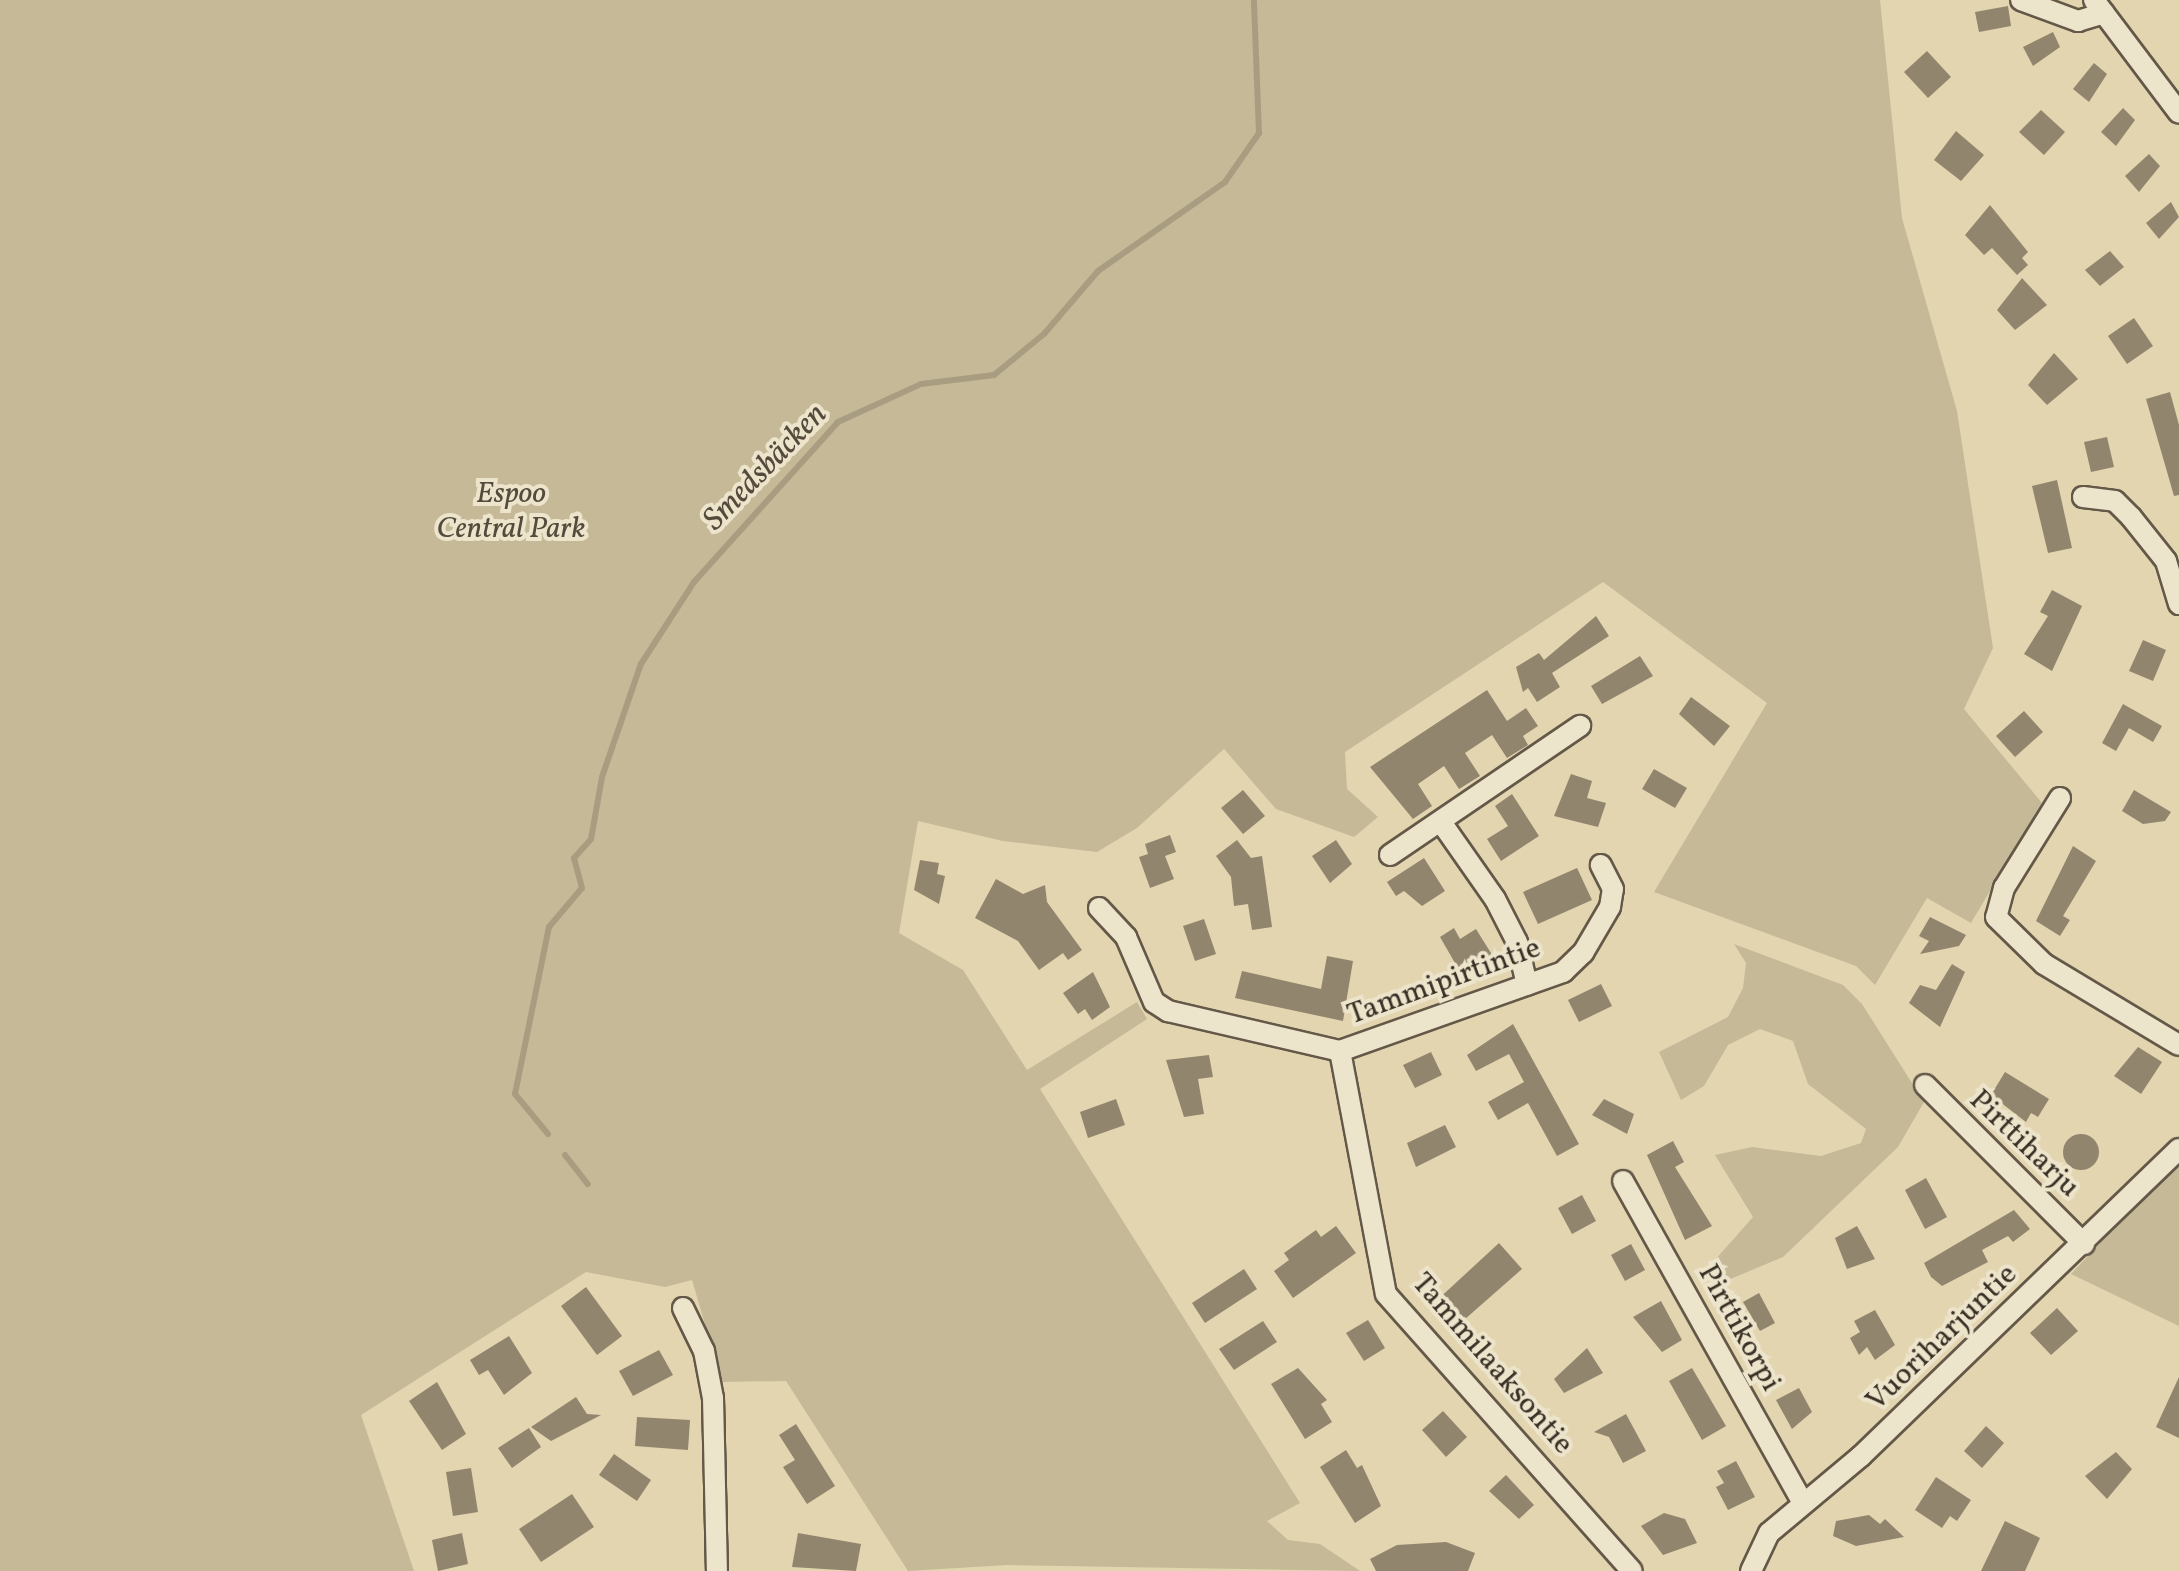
<!DOCTYPE html>
<html>
<head>
<meta charset="utf-8">
<style>
  body { margin:0 }
  #map { position:relative; width:2179px; height:1571px; overflow:hidden; background:#e3d5b0; font-family:Vollkorn,serif }
  div>[style] { position:absolute }
  .green>* { inset:0; background:#c6b998 }
  .stream>* { height:6px; margin:-3px; padding:0 3px; transform-origin:3px; border-radius:3px; background:#a99d81 }
  .building>* { inset:0; background:#91856d }
  .round { border-radius:50% }
  .roads { filter:drop-shadow(2px 0 #645848) drop-shadow(-2px 0 #645848) drop-shadow(0 2px #645848) drop-shadow(0 -2px #645848) }
  .minor>* { height:20px; margin:-10px; padding:0 10px; transform-origin:10px; border-radius:10px; background:#ede4cc }
  span { translate:-50% -50%; white-space:nowrap; text-align:center; line-height:1.15; -webkit-text-stroke:8px #ede4cc; paint-order:stroke }
  .park-label { font-size:30px; color:#554b3c; font-style:italic }
  .street-label { font-size:30px; color:#392f25 }
  .water-label { font-size:32px; color:#554a3c; font-style:italic }
</style>
</head>
<body>
<div id="map">
  <div class="green">
    <i style="clip-path:polygon(0 0,1880px 0,1902px 218px,1957px 411px,1993px 648px,1964px 709px,2042px 803px,1971px 923px,1927px 898px,1875px 985px,1856px 966px,1654px 892px,1767px 703px,1603px 582px,1345px 752px,1347px 789px,1378px 817px,1354px 837px,1276px 809px,1224px 749px,1137px 828px,1097px 852px,1003px 841px,918px 821px,899px 933px,963px 970px,1027px 1070px,1137px 1002px,1147px 1019px,1040px 1089px,1300px 1503px,1267px 1521px,1288px 1540px,1320px 1544px,1360px 1571px,1007px 1565px,908px 1571px,786px 1381px,722px 1382px,692px 1280px,665px 1287px,586px 1272px,361px 1415px,414px 1571px,0 1571px)"></i>
    <i style="clip-path:polygon(1734px 944px,1843px 985px,1862px 1004px,1924px 1102px,1898px 1147px,1783px 1257px,1728px 1280px,1714px 1261px,1753px 1217px,1715px 1155px,1752px 1147px,1821px 1156px,1861px 1143px,1866px 1129px,1808px 1084px,1793px 1041px,1760px 1029px,1728px 1045px,1704px 1086px,1681px 1100px,1659px 1052px,1728px 1017px,1743px 988px,1746px 963px)"></i>
    <i style="clip-path:polygon(2179px 1159px,2179px 1326px,2071px 1274px)"></i>
  </div>
  <div class="stream">
    <i style="left:548px;top:1134px;width:52px;rotate:-129.5deg"></i>
    <i style="left:515px;top:1094px;width:170px;rotate:-78.5deg"></i>
    <i style="left:549px;top:927px;width:51px;rotate:-49.8deg"></i>
    <i style="left:582px;top:888px;width:31px;rotate:-105deg"></i>
    <i style="left:574px;top:858px;width:25px;rotate:-48deg"></i>
    <i style="left:591px;top:839px;width:63px;rotate:-79.9deg"></i>
    <i style="left:602px;top:777px;width:120px;rotate:-71deg"></i>
    <i style="left:641px;top:664px;width:98px;rotate:-57.1deg"></i>
    <i style="left:694px;top:582px;width:215px;rotate:-48deg"></i>
    <i style="left:838px;top:422px;width:91px;rotate:-24.6deg"></i>
    <i style="left:921px;top:384px;width:74px;rotate:-7deg"></i>
    <i style="left:994px;top:375px;width:65px;rotate:-39.4deg"></i>
    <i style="left:1044px;top:334px;width:83px;rotate:-49.4deg"></i>
    <i style="left:1098px;top:271px;width:155px;rotate:-35deg"></i>
    <i style="left:1225px;top:182px;width:60px;rotate:-55.2deg"></i>
    <i style="left:1259px;top:133px;width:133px;rotate:-92.2deg"></i>
    <i style="left:565px;top:1155px;width:37px;rotate:52deg"></i>
  </div>
  <div class="building">
    <i style="clip-path:polygon(2008px 6px,2011px 26px,1979px 32px,1975px 12px)"></i>
    <i style="clip-path:polygon(2053px 32px,2060px 47px,2033px 66px,2023px 47px)"></i>
    <i style="clip-path:polygon(1927px 51px,1951px 77px,1928px 98px,1904px 72px)"></i>
    <i style="clip-path:polygon(2094px 63px,2107px 74px,2089px 102px,2073px 89px)"></i>
    <i style="clip-path:polygon(2123px 108px,2135px 120px,2116px 146px,2101px 132px)"></i>
    <i style="clip-path:polygon(2041px 110px,2065px 132px,2044px 155px,2019px 132px)"></i>
    <i style="clip-path:polygon(1956px 131px,1984px 155px,1961px 181px,1934px 160px)"></i>
    <i style="clip-path:polygon(2149px 154px,2160px 166px,2139px 192px,2125px 176px)"></i>
    <i style="clip-path:polygon(2171px 202px,2179px 217px,2159px 239px,2146px 223px)"></i>
    <i style="clip-path:polygon(1990px 205px,2028px 252px,2022px 258px,2028px 265px,2017px 275px,1992px 248px,1984px 255px,1965px 235px)"></i>
    <i style="clip-path:polygon(2110px 251px,2124px 267px,2100px 286px,2085px 270px)"></i>
    <i style="clip-path:polygon(2022px 278px,2047px 305px,2015px 330px,1997px 310px)"></i>
    <i style="clip-path:polygon(2134px 318px,2153px 346px,2127px 364px,2108px 336px)"></i>
    <i style="clip-path:polygon(2054px 353px,2078px 379px,2047px 405px,2028px 385px)"></i>
    <i style="clip-path:polygon(2170px 392px,2179px 425px,2179px 495px,2174px 496px,2146px 399px)"></i>
    <i style="clip-path:polygon(2107px 437px,2114px 467px,2091px 472px,2084px 442px)"></i>
    <i style="clip-path:polygon(2057px 480px,2072px 548px,2048px 553px,2032px 486px)"></i>
    <i style="clip-path:polygon(2052px 590px,2082px 606px,2052px 671px,2024px 654px,2048px 616px,2040px 612px)"></i>
    <i style="clip-path:polygon(1596px 616px,1609px 636px,1552px 673px,1560px 687px,1537px 702px,1528px 688px,1523px 692px,1516px 667px,1539px 653px,1544px 660px)"></i>
    <i style="clip-path:polygon(2143px 640px,2166px 650px,2153px 681px,2129px 671px)"></i>
    <i style="clip-path:polygon(1640px 656px,1653px 676px,1602px 704px,1591px 686px)"></i>
    <i style="clip-path:polygon(1487px 690px,1507px 721px,1526px 708px,1538px 726px,1523px 736px,1528px 745px,1507px 758px,1492px 735px,1465px 753px,1480px 776px,1459px 789px,1444px 766px,1418px 784px,1432px 806px,1413px 819px,1370px 767px)"></i>
    <i style="clip-path:polygon(1691px 697px,1730px 726px,1714px 746px,1679px 714px)"></i>
    <i style="clip-path:polygon(2123px 704px,2162px 726px,2153px 742px,2129px 728px,2116px 751px,2102px 743px)"></i>
    <i style="clip-path:polygon(2024px 711px,2043px 732px,2015px 757px,1996px 736px)"></i>
    <i style="clip-path:polygon(1654px 769px,1687px 788px,1675px 808px,1642px 789px)"></i>
    <i style="clip-path:polygon(1571px 774px,1592px 781px,1587px 798px,1606px 803px,1598px 827px,1554px 816px)"></i>
    <i style="clip-path:polygon(1243px 790px,1265px 816px,1243px 834px,1221px 808px)"></i>
    <i style="clip-path:polygon(2134px 790px,2171px 812px,2165px 821px,2143px 824px,2122px 811px)"></i>
    <i style="clip-path:polygon(1512px 794px,1539px 836px,1501px 861px,1487px 839px,1508px 826px,1495px 806px)"></i>
    <i style="clip-path:polygon(1170px 835px,1176px 852px,1165px 856px,1174px 879px,1150px 888px,1139px 857px,1148px 854px,1145px 844px)"></i>
    <i style="clip-path:polygon(1237px 840px,1251px 858px,1262px 856px,1272px 927px,1252px 930px,1248px 904px,1234px 906px,1231px 877px,1216px 856px)"></i>
    <i style="clip-path:polygon(1336px 840px,1352px 864px,1330px 883px,1312px 856px)"></i>
    <i style="clip-path:polygon(2073px 846px,2096px 861px,2063px 916px,2070px 920px,2060px 936px,2036px 921px)"></i>
    <i style="clip-path:polygon(1424px 858px,1445px 891px,1422px 906px,1404px 891px,1396px 896px,1387px 882px)"></i>
    <i style="clip-path:polygon(920px 860px,939px 863px,937px 874px,945px 876px,939px 904px,914px 890px)"></i>
    <i style="clip-path:polygon(1577px 868px,1592px 900px,1538px 924px,1523px 892px)"></i>
    <i style="clip-path:polygon(996px 879px,1023px 894px,1045px 885px,1047px 902px,1082px 950px,1068px 960px,1063px 953px,1039px 970px,1018px 941px,975px 918px)"></i>
    <i style="clip-path:polygon(1930px 917px,1966px 935px,1959px 946px,1920px 954px,1929px 941px,1919px 936px)"></i>
    <i style="clip-path:polygon(1204px 919px,1216px 954px,1195px 961px,1183px 926px)"></i>
    <i style="clip-path:polygon(1454px 928px,1460px 939px,1476px 929px,1494px 958px,1472px 971px,1468px 964px,1459px 970px,1440px 937px)"></i>
    <i style="clip-path:polygon(1327px 956px,1353px 961px,1343px 1021px,1235px 998px,1242px 971px,1321px 989px)"></i>
    <i style="clip-path:polygon(1952px 964px,1965px 972px,1940px 1027px,1909px 1003px,1920px 985px,1936px 990px)"></i>
    <i style="clip-path:polygon(1093px 972px,1110px 1007px,1092px 1020px,1085px 1009px,1078px 1014px,1063px 993px)"></i>
    <i style="clip-path:polygon(1601px 984px,1612px 1006px,1579px 1022px,1568px 1000px)"></i>
    <i style="clip-path:polygon(1513px 1024px,1579px 1144px,1557px 1156px,1528px 1103px,1498px 1120px,1488px 1102px,1524px 1082px,1509px 1054px,1476px 1071px,1467px 1055px)"></i>
    <i style="clip-path:polygon(2138px 1047px,2162px 1062px,2141px 1094px,2114px 1076px)"></i>
    <i style="clip-path:polygon(1431px 1052px,1442px 1075px,1415px 1088px,1403px 1065px)"></i>
    <i style="clip-path:polygon(1209px 1055px,1213px 1077px,1198px 1079px,1204px 1114px,1184px 1117px,1166px 1060px)"></i>
    <i style="clip-path:polygon(2005px 1072px,2049px 1099px,2038px 1117px,2031px 1113px,2026px 1122px,1991px 1095px)"></i>
    <i style="clip-path:polygon(1116px 1099px,1125px 1125px,1088px 1138px,1080px 1112px)"></i>
    <i style="clip-path:polygon(1604px 1099px,1634px 1114px,1627px 1134px,1592px 1115px)"></i>
    <i style="clip-path:polygon(1445px 1125px,1456px 1147px,1416px 1167px,1407px 1143px)"></i>
    <i class="round" style="left:2063px;top:1134px;width:36px;height:36px"></i>
    <i style="clip-path:polygon(1673px 1141px,1684px 1162px,1675px 1167px,1712px 1226px,1685px 1240px,1647px 1155px)"></i>
    <i style="clip-path:polygon(1926px 1178px,1947px 1217px,1925px 1229px,1905px 1190px)"></i>
    <i style="clip-path:polygon(1582px 1195px,1596px 1221px,1572px 1234px,1558px 1208px)"></i>
    <i style="clip-path:polygon(2014px 1210px,2030px 1229px,2013px 1242px,2008px 1236px,1982px 1250px,1988px 1262px,1942px 1286px,1931px 1277px,1924px 1263px)"></i>
    <i style="clip-path:polygon(1336px 1226px,1356px 1253px,1293px 1298px,1274px 1271px,1289px 1260px,1284px 1253px,1316px 1230px,1321px 1237px)"></i>
    <i style="clip-path:polygon(1857px 1226px,1875px 1259px,1847px 1269px,1835px 1238px)"></i>
    <i style="clip-path:polygon(1499px 1243px,1522px 1269px,1456px 1327px,1434px 1303px)"></i>
    <i style="clip-path:polygon(1631px 1244px,1645px 1270px,1625px 1281px,1611px 1255px)"></i>
    <i style="clip-path:polygon(1244px 1269px,1257px 1289px,1205px 1323px,1192px 1303px)"></i>
    <i style="clip-path:polygon(586px 1287px,622px 1336px,597px 1355px,561px 1306px)"></i>
    <i style="clip-path:polygon(1759px 1293px,1775px 1323px,1760px 1331px,1743px 1302px)"></i>
    <i style="clip-path:polygon(1661px 1301px,1682px 1340px,1662px 1352px,1633px 1317px)"></i>
    <i style="clip-path:polygon(2057px 1308px,2078px 1331px,2051px 1355px,2030px 1333px)"></i>
    <i style="clip-path:polygon(1875px 1310px,1895px 1345px,1875px 1360px,1867px 1347px,1859px 1355px,1850px 1338px,1860px 1332px,1854px 1321px)"></i>
    <i style="clip-path:polygon(1368px 1320px,1385px 1348px,1364px 1361px,1346px 1333px)"></i>
    <i style="clip-path:polygon(1263px 1321px,1277px 1342px,1234px 1370px,1219px 1349px)"></i>
    <i style="clip-path:polygon(509px 1336px,532px 1373px,504px 1395px,488px 1370px,479px 1375px,470px 1360px)"></i>
    <i style="clip-path:polygon(1587px 1348px,1603px 1373px,1564px 1393px,1554px 1379px)"></i>
    <i style="clip-path:polygon(659px 1350px,673px 1375px,633px 1396px,619px 1371px)"></i>
    <i style="clip-path:polygon(1298px 1368px,1327px 1400px,1321px 1404px,1332px 1422px,1305px 1439px,1271px 1384px)"></i>
    <i style="clip-path:polygon(1692px 1368px,1726px 1426px,1702px 1440px,1669px 1381px)"></i>
    <i style="clip-path:polygon(2179px 1377px,2179px 1438px,2156px 1427px)"></i>
    <i style="clip-path:polygon(437px 1382px,466px 1434px,442px 1450px,409px 1401px)"></i>
    <i style="clip-path:polygon(1799px 1388px,1812px 1412px,1792px 1429px,1776px 1400px)"></i>
    <i style="clip-path:polygon(576px 1397px,587px 1414px,601px 1415px,551px 1441px,531px 1427px)"></i>
    <i style="clip-path:polygon(1443px 1411px,1467px 1437px,1446px 1457px,1422px 1430px)"></i>
    <i style="clip-path:polygon(1626px 1414px,1646px 1451px,1623px 1463px,1609px 1437px,1594px 1432px)"></i>
    <i style="clip-path:polygon(637px 1417px,690px 1420px,688px 1450px,635px 1446px)"></i>
    <i style="clip-path:polygon(796px 1424px,835px 1486px,807px 1504px,783px 1467px,795px 1460px,779px 1435px)"></i>
    <i style="clip-path:polygon(1986px 1426px,2004px 1443px,1982px 1468px,1964px 1451px)"></i>
    <i style="clip-path:polygon(529px 1428px,541px 1447px,512px 1468px,498px 1448px)"></i>
    <i style="clip-path:polygon(1346px 1450px,1357px 1468px,1362px 1465px,1381px 1506px,1355px 1523px,1320px 1467px)"></i>
    <i style="clip-path:polygon(2116px 1452px,2132px 1469px,2107px 1499px,2085px 1476px)"></i>
    <i style="clip-path:polygon(614px 1454px,651px 1480px,637px 1501px,599px 1475px)"></i>
    <i style="clip-path:polygon(1736px 1461px,1755px 1497px,1728px 1510px,1716px 1487px,1724px 1483px,1717px 1471px)"></i>
    <i style="clip-path:polygon(471px 1468px,478px 1512px,453px 1516px,446px 1472px)"></i>
    <i style="clip-path:polygon(1506px 1475px,1534px 1505px,1519px 1519px,1489px 1491px)"></i>
    <i style="clip-path:polygon(1936px 1477px,1971px 1500px,1957px 1521px,1950px 1516px,1942px 1528px,1915px 1510px)"></i>
    <i style="clip-path:polygon(572px 1494px,594px 1527px,541px 1562px,519px 1529px)"></i>
    <i style="clip-path:polygon(1664px 1513px,1685px 1519px,1697px 1543px,1663px 1555px,1641px 1526px)"></i>
    <i style="clip-path:polygon(1869px 1515px,1880px 1524px,1885px 1519px,1904px 1537px,1856px 1546px,1833px 1536px,1836px 1521px)"></i>
    <i style="clip-path:polygon(2005px 1521px,2040px 1538px,2025px 1571px,1981px 1571px)"></i>
    <i style="clip-path:polygon(462px 1533px,468px 1564px,438px 1571px,432px 1540px)"></i>
    <i style="clip-path:polygon(798px 1533px,861px 1544px,856px 1571px,792px 1567px)"></i>
    <i style="clip-path:polygon(1446px 1542px,1475px 1553px,1468px 1571px,1376px 1571px,1370px 1559px,1397px 1545px)"></i>
  </div>
  <div class="roads">
    <div class="minor">
      <i style="left:2021px;top:0;width:61px;rotate:20.2deg"></i>
      <i style="left:2078px;top:21px;width:27px;rotate:-17deg"></i>
      <i style="left:2094px;top:0;width:141px;rotate:53deg"></i>
      <i style="left:2083px;top:497px;width:32px;rotate:7deg"></i>
      <i style="left:2115px;top:501px;width:23px;rotate:45deg"></i>
      <i style="left:2131px;top:517px;width:56px;rotate:51.5deg"></i>
      <i style="left:2166px;top:561px;width:45px;rotate:73.2deg"></i>
      <i style="left:2060px;top:798px;width:106px;rotate:121.9deg"></i>
      <i style="left:2004px;top:888px;width:30px;rotate:105deg"></i>
      <i style="left:1996px;top:917px;width:67px;rotate:44.4deg"></i>
      <i style="left:2044px;top:964px;width:157px;rotate:31deg"></i>
      <i style="left:1441px;top:822px;width:94px;rotate:55deg"></i>
      <i style="left:1495px;top:899px;width:48px;rotate:62.9deg"></i>
      <i style="left:1517px;top:942px;width:44px;rotate:76.9deg"></i>
      <i style="left:1390px;top:855px;width:230px;rotate:-34.2deg"></i>
      <i style="left:1099px;top:908px;width:40px;rotate:47deg"></i>
      <i style="left:1126px;top:937px;width:71px;rotate:66.7deg"></i>
      <i style="left:1154px;top:1002px;width:17px;rotate:33deg"></i>
      <i style="left:1168px;top:1011px;width:177px;rotate:13.1deg"></i>
      <i style="left:1340px;top:1051px;width:247px;rotate:79.3deg"></i>
      <i style="left:1386px;top:1294px;width:370px;rotate:48.4deg"></i>
      <i style="left:1340px;top:1051px;width:237px;rotate:-19.5deg"></i>
      <i style="left:1563px;top:972px;width:28px;rotate:-44deg"></i>
      <i style="left:1583px;top:953px;width:53px;rotate:-59.6deg"></i>
      <i style="left:1610px;top:907px;width:18px;rotate:-81deg"></i>
      <i style="left:1613px;top:889px;width:27px;rotate:-117deg"></i>
      <i style="left:1925px;top:1085px;width:225px;rotate:45deg"></i>
      <i style="left:1623px;top:1181px;width:369px;rotate:60.8deg"></i>
      <i style="left:683px;top:1308px;width:48px;rotate:64deg"></i>
      <i style="left:704px;top:1351px;width:48px;rotate:79.2deg"></i>
      <i style="left:713px;top:1398px;width:173px;rotate:88.7deg"></i>
      <i style="left:1751px;top:1571px;width:42px;rotate:-64.7deg"></i>
      <i style="left:1769px;top:1533px;width:120px;rotate:-39.9deg"></i>
      <i style="left:1861px;top:1456px;width:442px;rotate:-44deg"></i>
    </div>
  </div>
  <div class="park-label">
    <span style="left:511px;top:511px">Espoo<br>Central Park</span>
  </div>
  <div class="street-label">
    <span style="left:1444px;top:982px;rotate:-20deg">Tammipirtintie</span>
    <span style="left:2024px;top:1144px;rotate:44deg">Pirttiharju</span>
    <span style="left:1739px;top:1328px;rotate:61deg">Pirttikorpi</span>
    <span style="left:1942px;top:1338px;rotate:-44deg">Vuoriharjuntie</span>
    <span style="left:1492px;top:1364px;rotate:49deg">Tammilaaksontie</span>
  </div>
  <div class="water-label">
    <span style="left:766px;top:468px;rotate:-46deg">Smedsbäcken</span>
  </div>
</div>
</body>
</html>
